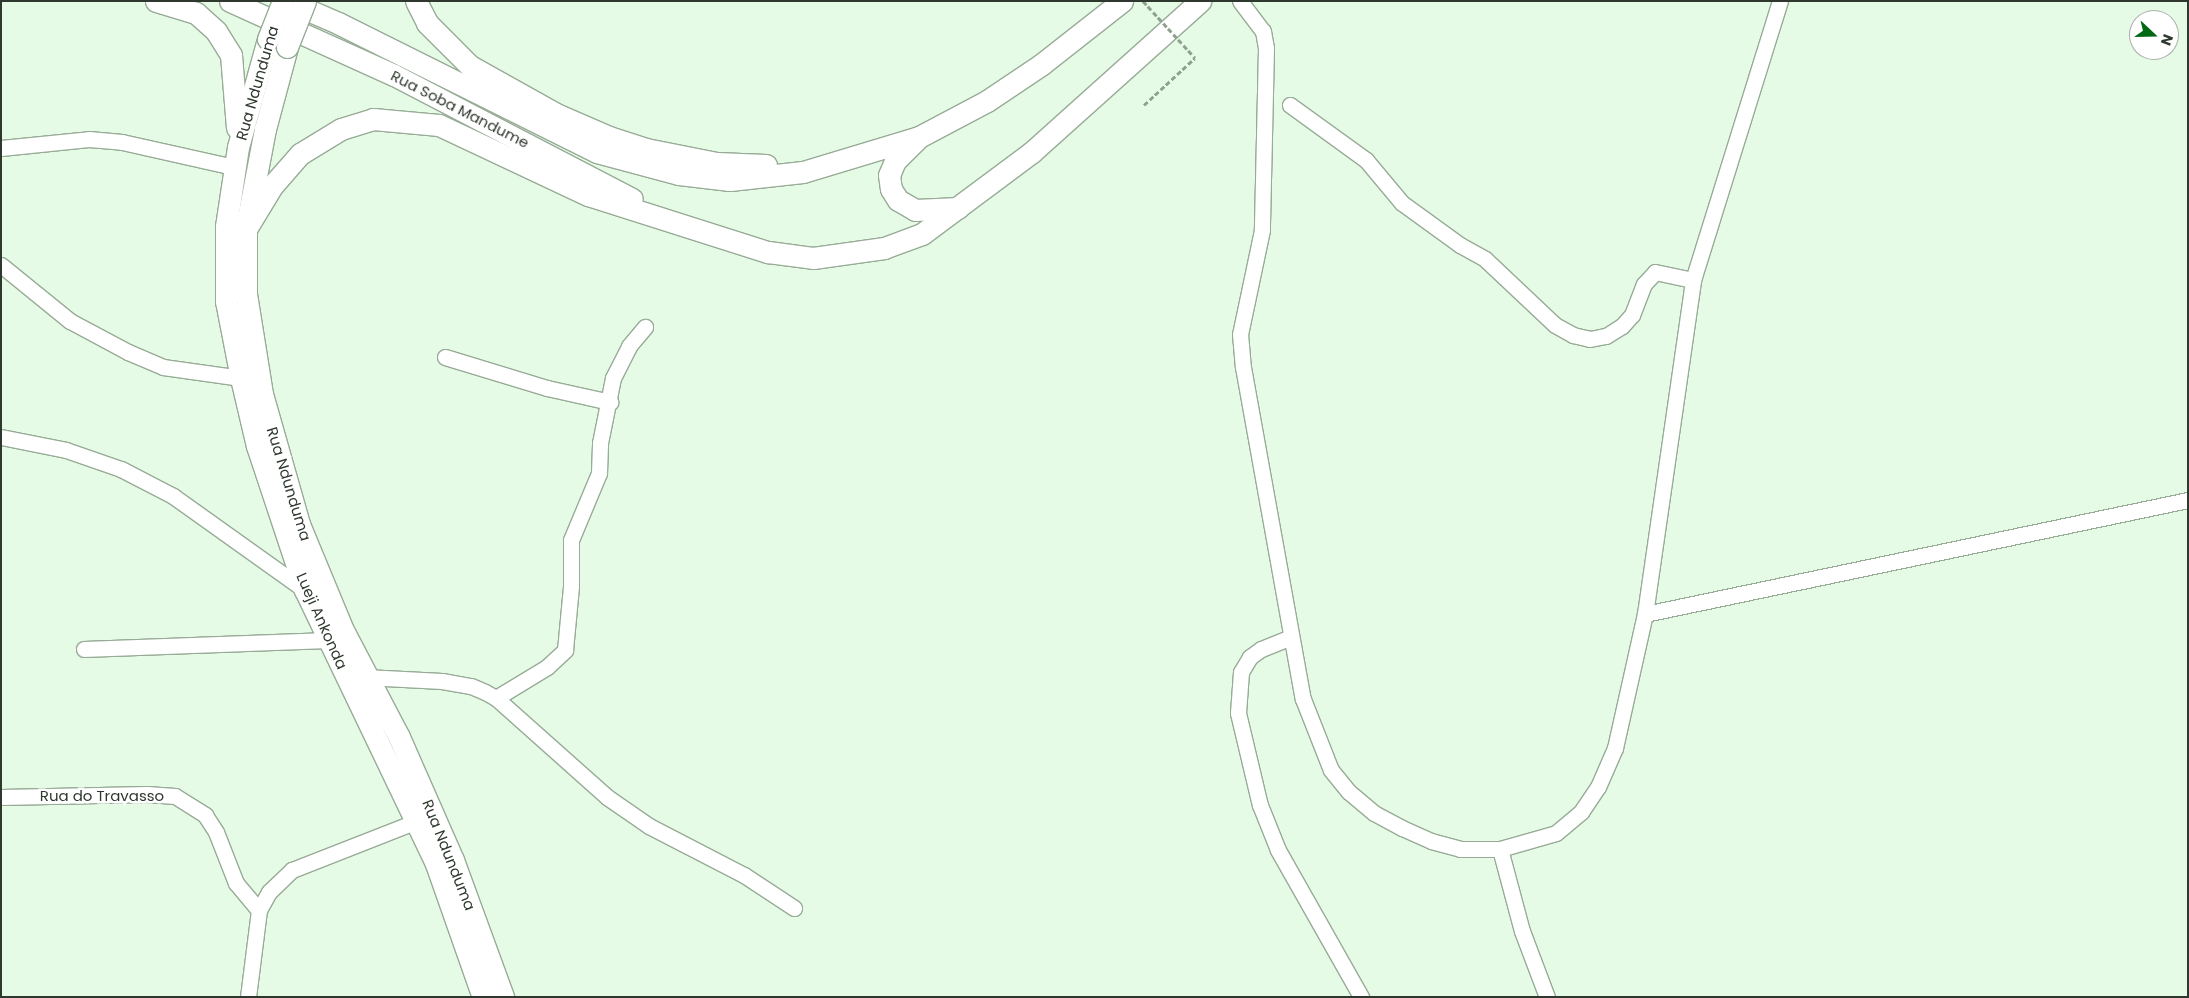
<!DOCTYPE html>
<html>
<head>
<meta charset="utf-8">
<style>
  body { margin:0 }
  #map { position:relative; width:2189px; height:998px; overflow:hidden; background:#e6fbe5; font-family:Poppins,sans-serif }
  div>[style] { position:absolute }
  .path>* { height:3px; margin-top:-1.5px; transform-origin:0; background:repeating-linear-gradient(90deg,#909f8f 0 5px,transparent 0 7.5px) }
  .roads { filter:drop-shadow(1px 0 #97ab97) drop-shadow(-1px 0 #97ab97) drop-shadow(0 1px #97ab97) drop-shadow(0 -1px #97ab97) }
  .minor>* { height:15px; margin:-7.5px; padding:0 7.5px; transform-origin:7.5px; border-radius:7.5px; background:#fff }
  .secondary>* { height:21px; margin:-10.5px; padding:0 10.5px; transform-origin:10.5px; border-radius:10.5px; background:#fff }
  .path-bridge>* { height:3px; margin-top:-1.5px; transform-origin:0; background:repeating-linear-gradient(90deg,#909f8f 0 5px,transparent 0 7.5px) }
  .bridges { filter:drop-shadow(1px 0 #97ab97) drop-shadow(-1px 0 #97ab97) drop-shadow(0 1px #97ab97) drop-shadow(0 -1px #97ab97) }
  .secondary-bridge>* { height:21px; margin:-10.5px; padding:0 10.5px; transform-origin:10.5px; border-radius:10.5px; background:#fff }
  span { translate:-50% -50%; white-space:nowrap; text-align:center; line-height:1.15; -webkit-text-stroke:5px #fff; paint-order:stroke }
  .street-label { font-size:15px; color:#2f382f }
  .frame { position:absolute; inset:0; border:2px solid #2f382f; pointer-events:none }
  .north { position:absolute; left:2129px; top:10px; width:50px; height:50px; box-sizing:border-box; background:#fff; border:1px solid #acafac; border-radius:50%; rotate:111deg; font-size:14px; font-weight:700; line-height:20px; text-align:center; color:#2f382f }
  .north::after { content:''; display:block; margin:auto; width:18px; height:22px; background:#016916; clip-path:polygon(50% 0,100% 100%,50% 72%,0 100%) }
</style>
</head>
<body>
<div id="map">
  <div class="path">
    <i style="left:1144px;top:105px;width:69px;rotate:-42.7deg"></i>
  </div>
  <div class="roads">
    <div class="minor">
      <i style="left:1240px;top:1px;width:38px;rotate:53deg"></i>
      <i style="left:1263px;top:31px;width:17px;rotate:80deg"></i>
      <i style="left:1266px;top:48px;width:182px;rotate:91.3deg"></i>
      <i style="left:1262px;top:230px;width:106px;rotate:101.9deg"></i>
      <i style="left:1240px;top:334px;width:33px;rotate:85deg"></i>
      <i style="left:1243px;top:367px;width:337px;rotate:79.8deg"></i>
      <i style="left:1303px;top:699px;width:76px;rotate:68.5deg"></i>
      <i style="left:1331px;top:770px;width:28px;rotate:51deg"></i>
      <i style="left:1349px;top:792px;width:33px;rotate:40deg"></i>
      <i style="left:1374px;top:813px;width:32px;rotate:28deg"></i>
      <i style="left:1402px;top:828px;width:32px;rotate:24deg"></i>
      <i style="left:1431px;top:841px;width:30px;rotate:15deg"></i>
      <i style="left:1460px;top:849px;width:40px"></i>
      <i style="left:1500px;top:849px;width:58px;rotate:-15.9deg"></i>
      <i style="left:1556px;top:833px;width:33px;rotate:-40deg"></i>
      <i style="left:1581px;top:812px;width:30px;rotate:-56deg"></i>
      <i style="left:1598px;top:787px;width:43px;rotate:-66.4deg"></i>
      <i style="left:1615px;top:748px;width:137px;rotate:-77.4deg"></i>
      <i style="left:1645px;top:614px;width:555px;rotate:-11.86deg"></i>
      <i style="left:1290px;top:105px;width:94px;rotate:35.9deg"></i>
      <i style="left:1366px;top:160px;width:56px;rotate:50.1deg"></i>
      <i style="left:1402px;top:203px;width:72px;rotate:35.9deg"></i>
      <i style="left:1460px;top:245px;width:29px;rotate:29deg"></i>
      <i style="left:1485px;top:259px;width:96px;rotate:43.3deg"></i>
      <i style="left:1555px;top:325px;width:21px;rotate:29deg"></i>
      <i style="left:1573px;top:335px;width:17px;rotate:13deg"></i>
      <i style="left:1590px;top:339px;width:16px;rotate:-11deg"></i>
      <i style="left:1606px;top:336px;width:19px;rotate:-32deg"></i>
      <i style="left:1622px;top:326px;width:15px;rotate:-48deg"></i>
      <i style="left:1632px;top:315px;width:33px;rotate:-69deg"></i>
      <i style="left:1644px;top:284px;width:16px;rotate:-47deg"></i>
      <i style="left:1655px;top:272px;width:39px;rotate:12deg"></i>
      <i style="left:1px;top:148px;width:88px;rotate:-5.8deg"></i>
      <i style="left:89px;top:139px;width:33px;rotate:5deg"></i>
      <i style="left:122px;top:142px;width:115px;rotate:12.6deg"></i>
      <i style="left:1px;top:265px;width:89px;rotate:39.1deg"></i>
      <i style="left:70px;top:321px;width:66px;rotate:28.1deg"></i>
      <i style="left:128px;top:352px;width:38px;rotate:23deg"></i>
      <i style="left:163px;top:367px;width:79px;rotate:8deg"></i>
      <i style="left:445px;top:357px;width:107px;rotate:16.9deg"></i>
      <i style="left:547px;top:388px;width:65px;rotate:12.5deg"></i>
      <i style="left:1px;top:437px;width:66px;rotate:11.3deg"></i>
      <i style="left:66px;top:450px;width:58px;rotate:19.1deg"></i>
      <i style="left:121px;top:469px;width:59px;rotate:27.4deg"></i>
      <i style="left:173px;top:496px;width:162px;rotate:35.5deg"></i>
      <i style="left:1645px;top:614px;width:337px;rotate:-81.8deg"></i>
      <i style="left:1693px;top:280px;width:292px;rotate:-72.7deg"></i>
      <i style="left:1291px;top:637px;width:32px;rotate:158deg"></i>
      <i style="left:1261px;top:649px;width:14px;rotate:144deg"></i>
      <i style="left:1250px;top:657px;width:17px;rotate:121deg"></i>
      <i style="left:1241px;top:672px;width:41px;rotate:94.2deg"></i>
      <i style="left:1238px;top:713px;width:95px;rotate:76.6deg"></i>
      <i style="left:1260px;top:805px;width:48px;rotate:68.2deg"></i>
      <i style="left:1278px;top:850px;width:169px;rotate:60.5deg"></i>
      <i style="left:84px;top:649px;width:244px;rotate:-2.1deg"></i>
      <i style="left:365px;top:677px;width:77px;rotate:3deg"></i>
      <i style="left:442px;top:681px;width:29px;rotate:10deg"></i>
      <i style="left:471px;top:686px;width:15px;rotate:23deg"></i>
      <i style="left:485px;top:692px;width:13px;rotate:29deg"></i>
      <i style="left:496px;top:698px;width:149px;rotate:41.7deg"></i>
      <i style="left:607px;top:797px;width:51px;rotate:34.6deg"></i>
      <i style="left:649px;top:826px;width:107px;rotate:27.3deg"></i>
      <i style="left:744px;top:875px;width:60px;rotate:33.4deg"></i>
      <i style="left:496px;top:698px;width:60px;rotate:-31.3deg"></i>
      <i style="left:547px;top:667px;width:25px;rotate:-43deg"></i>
      <i style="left:565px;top:650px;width:64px;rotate:-84.6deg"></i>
      <i style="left:571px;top:586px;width:46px;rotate:-90deg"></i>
      <i style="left:571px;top:540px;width:73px;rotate:-67.3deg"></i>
      <i style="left:599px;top:473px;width:30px;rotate:-88deg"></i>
      <i style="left:600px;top:443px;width:66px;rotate:-78.7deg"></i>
      <i style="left:613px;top:378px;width:36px;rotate:-63deg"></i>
      <i style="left:629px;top:346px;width:25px;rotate:-50deg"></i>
      <i style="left:1px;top:797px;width:146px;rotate:-1.2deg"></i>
      <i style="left:147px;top:794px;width:28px;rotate:4deg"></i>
      <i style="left:175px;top:796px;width:36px;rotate:32deg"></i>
      <i style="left:205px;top:815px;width:20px;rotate:57deg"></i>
      <i style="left:216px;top:832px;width:55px;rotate:68.6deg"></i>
      <i style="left:236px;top:883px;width:35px;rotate:50deg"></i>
      <i style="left:1500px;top:849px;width:85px;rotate:75deg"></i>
      <i style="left:1522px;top:931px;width:71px;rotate:69.3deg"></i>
      <i style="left:248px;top:997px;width:88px;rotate:-82.8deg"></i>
      <i style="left:259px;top:910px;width:21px;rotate:-61deg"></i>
      <i style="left:269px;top:892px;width:32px;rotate:-44deg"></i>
      <i style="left:292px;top:870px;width:134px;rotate:-21.4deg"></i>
    </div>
    <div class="secondary">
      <i style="left:156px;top:1px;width:42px;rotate:16.7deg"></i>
      <i style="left:196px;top:13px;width:27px;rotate:42deg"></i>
      <i style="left:216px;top:31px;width:28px;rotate:58deg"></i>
      <i style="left:231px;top:55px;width:73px;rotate:85.3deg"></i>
      <i style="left:230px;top:1px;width:180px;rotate:24.3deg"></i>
      <i style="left:394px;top:75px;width:268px;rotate:27.5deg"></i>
      <i style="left:287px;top:1px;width:56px;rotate:23.3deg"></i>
      <i style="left:338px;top:23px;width:289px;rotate:26.5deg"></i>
      <i style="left:597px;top:152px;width:85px;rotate:15deg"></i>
      <i style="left:679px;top:174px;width:51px;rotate:6.7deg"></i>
      <i style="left:730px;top:180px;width:73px;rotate:-6.3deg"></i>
      <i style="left:803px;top:172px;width:121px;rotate:-16.8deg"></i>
      <i style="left:919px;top:137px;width:77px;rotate:-27.9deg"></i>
      <i style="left:987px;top:101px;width:66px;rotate:-33.9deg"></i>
      <i style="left:1042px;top:64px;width:102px;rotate:-38.2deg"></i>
      <i style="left:416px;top:1px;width:25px;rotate:63deg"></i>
      <i style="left:427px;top:23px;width:61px;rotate:45deg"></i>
      <i style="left:470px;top:66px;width:101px;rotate:29.1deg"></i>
      <i style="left:558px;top:115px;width:56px;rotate:23.3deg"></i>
      <i style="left:609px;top:137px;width:39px;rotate:18deg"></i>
      <i style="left:646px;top:149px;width:72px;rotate:11.2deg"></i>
      <i style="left:717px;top:163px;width:49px;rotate:2.3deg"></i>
      <i style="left:268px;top:39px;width:112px;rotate:105.5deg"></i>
      <i style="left:238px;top:147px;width:80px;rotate:98.6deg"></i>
      <i style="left:226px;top:226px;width:75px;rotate:90deg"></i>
      <i style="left:226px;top:301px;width:78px;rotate:79deg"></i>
      <i style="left:241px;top:378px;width:70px;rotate:76.8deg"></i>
      <i style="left:257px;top:446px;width:152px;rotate:71.6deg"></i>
      <i style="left:305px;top:590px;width:301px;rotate:64.4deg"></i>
      <i style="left:435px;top:861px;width:144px;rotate:70.6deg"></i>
      <i style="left:287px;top:47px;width:85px;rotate:105deg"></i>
      <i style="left:265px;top:129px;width:102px;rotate:100.8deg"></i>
      <i style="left:246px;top:229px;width:65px;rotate:90deg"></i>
      <i style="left:246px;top:294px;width:101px;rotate:80.9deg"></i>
      <i style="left:262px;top:394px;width:135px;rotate:74.1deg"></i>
      <i style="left:299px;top:524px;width:115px;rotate:67.5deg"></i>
      <i style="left:343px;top:630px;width:121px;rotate:62.4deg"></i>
      <i style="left:399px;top:737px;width:134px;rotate:66.3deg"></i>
      <i style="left:453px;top:860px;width:146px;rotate:69.9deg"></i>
      <i style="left:917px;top:139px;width:31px;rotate:135deg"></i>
      <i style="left:895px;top:161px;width:15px;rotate:113deg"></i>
      <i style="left:889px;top:175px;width:14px;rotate:82deg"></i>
      <i style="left:891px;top:189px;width:13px;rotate:58deg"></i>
      <i style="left:898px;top:200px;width:20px;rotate:30deg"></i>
      <i style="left:915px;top:210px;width:43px;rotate:-2.7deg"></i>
      <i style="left:246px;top:229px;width:50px;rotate:-58.8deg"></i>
      <i style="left:272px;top:186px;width:43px;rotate:-48.8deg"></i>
      <i style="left:300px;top:154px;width:48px;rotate:-31.4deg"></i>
      <i style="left:341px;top:129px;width:34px;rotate:-17deg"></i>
      <i style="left:373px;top:119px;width:66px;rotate:5.2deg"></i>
      <i style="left:439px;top:125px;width:165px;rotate:25.2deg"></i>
      <i style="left:588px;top:195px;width:189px;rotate:17.6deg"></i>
      <i style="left:768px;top:252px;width:45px;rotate:7.6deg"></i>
      <i style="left:813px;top:258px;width:72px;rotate:-8deg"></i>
      <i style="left:884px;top:248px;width:40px;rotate:-20.2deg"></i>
      <i style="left:922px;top:234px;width:137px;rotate:-36.7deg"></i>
      <i style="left:1032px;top:152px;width:226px;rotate:-41.9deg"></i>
    </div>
  </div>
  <div class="path-bridge">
    <i style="left:1143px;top:1px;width:77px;rotate:47.6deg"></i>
  </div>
  <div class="bridges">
    <div class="secondary-bridge">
      <i style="left:268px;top:39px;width:41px;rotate:-68.5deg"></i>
      <i style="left:287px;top:47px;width:49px;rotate:-68.6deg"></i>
    </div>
  </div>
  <div class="street-label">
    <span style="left:257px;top:83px;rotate:-74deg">Rua Ndunduma</span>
    <span style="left:460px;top:109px;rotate:27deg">Rua Soba Mandume</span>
    <span style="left:289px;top:484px;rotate:73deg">Rua Ndunduma</span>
    <span style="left:322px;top:621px;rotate:66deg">Lueji Ankonda</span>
    <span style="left:102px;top:796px">Rua do Travasso</span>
    <span style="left:449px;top:855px;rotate:68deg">Rua Ndunduma</span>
  </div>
  <div class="frame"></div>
  <div class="north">N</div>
</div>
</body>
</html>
